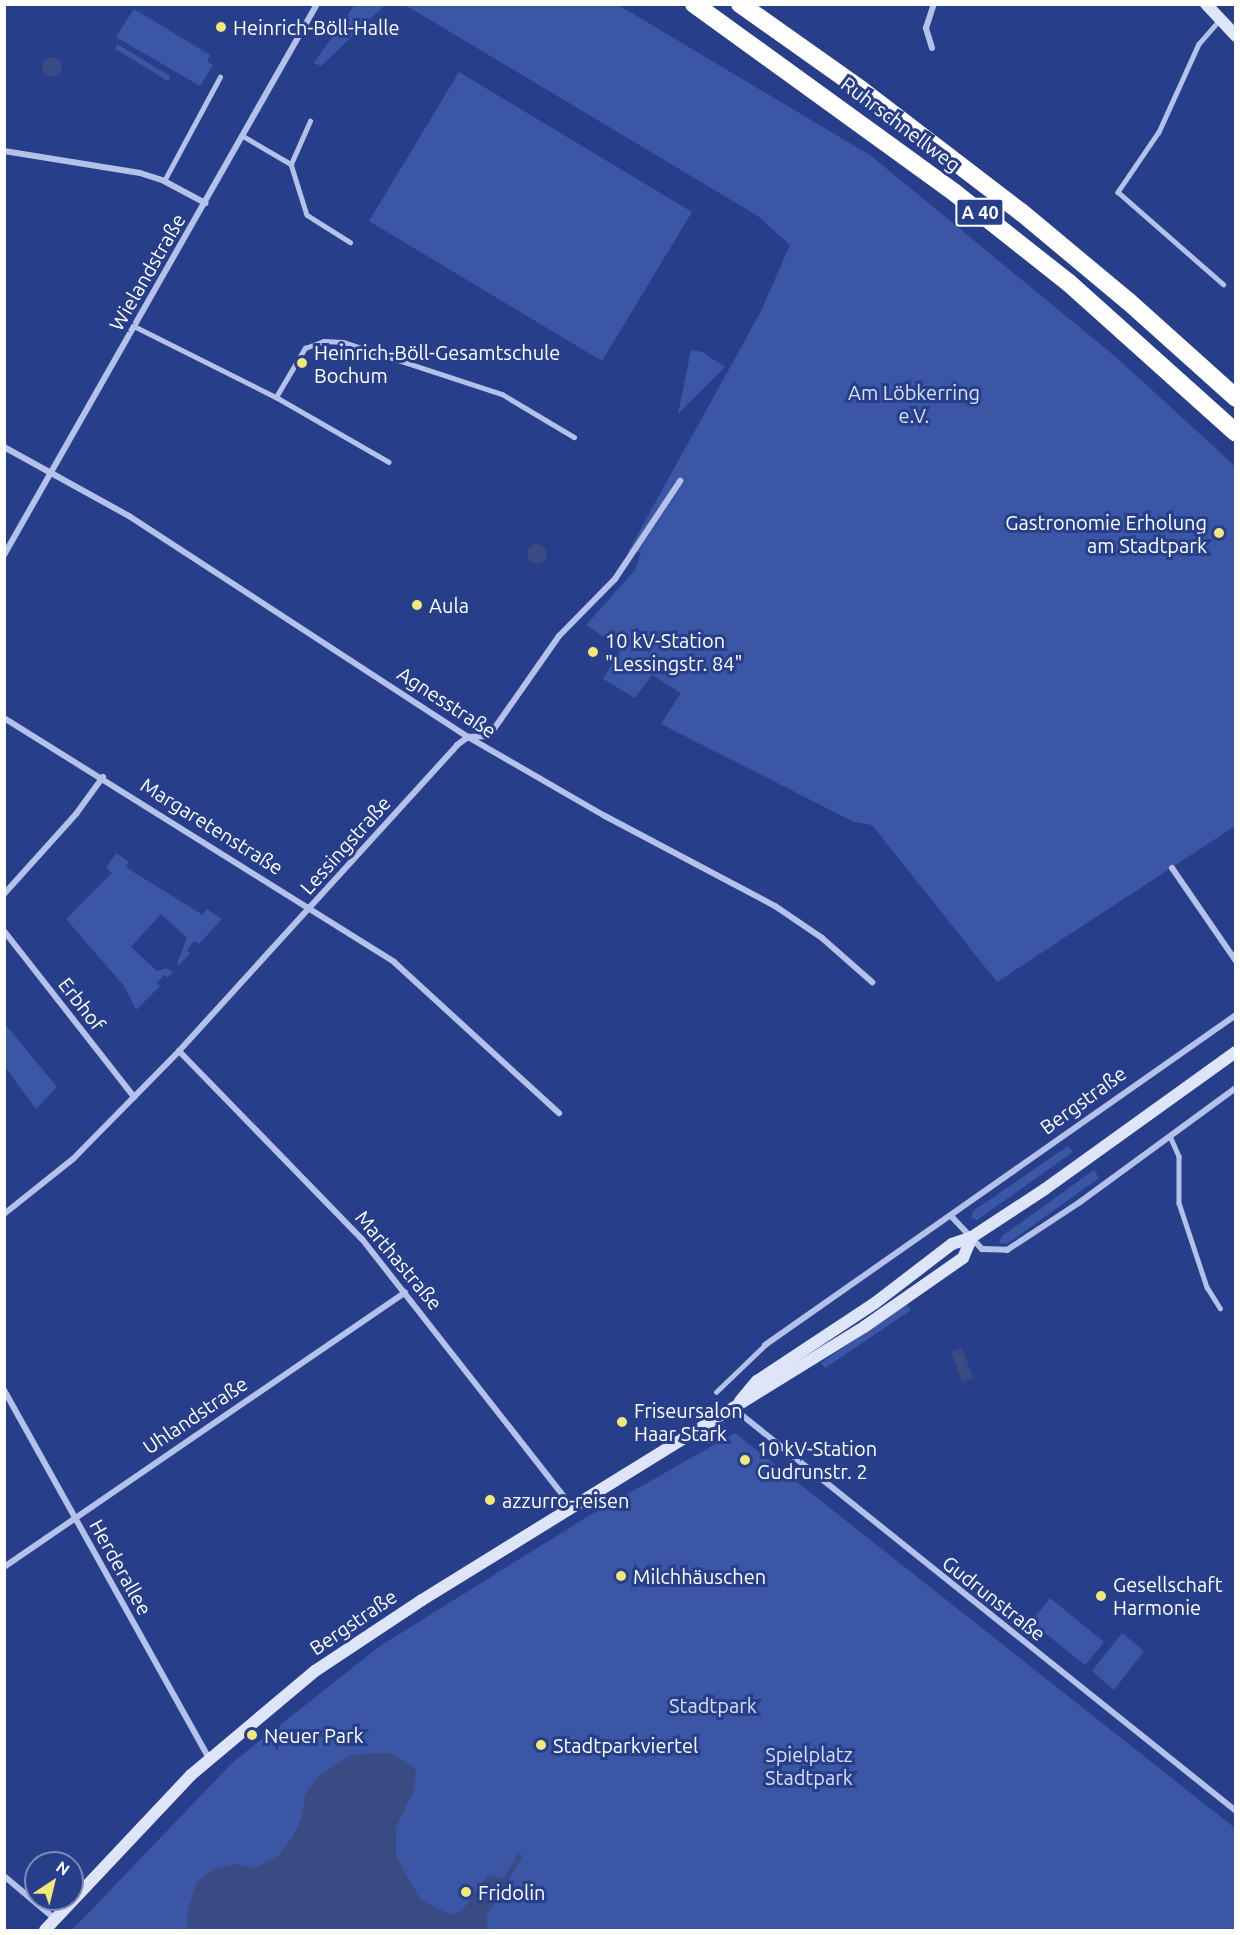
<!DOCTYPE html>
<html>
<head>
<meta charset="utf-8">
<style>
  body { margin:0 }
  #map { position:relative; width:1240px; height:1935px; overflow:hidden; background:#273e8a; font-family:Ubuntu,sans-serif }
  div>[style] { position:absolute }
  .green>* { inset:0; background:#3c56a6 }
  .water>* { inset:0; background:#3a4a82 }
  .round { border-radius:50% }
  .stream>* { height:5px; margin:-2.5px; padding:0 2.5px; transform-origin:2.5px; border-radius:2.5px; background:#3a4a82 }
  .lane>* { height:4.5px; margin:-2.25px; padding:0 2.25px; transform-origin:2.25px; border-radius:2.25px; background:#b4c2e9 }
  .street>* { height:6px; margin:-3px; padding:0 3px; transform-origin:3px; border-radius:3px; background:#b4c2e9 }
  .secondary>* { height:12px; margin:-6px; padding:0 6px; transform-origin:6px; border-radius:6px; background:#dfe5f8 }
  .highway>* { height:18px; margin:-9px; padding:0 9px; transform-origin:9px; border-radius:9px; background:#fff }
  .dots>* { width:16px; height:16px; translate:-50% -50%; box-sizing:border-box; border:3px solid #273e8a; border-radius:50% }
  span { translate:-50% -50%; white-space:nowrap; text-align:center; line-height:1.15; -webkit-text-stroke:6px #273e8a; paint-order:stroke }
  .shield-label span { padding:2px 4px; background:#273e8a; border:2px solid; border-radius:4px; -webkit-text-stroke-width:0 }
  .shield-label { font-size:18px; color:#fff; font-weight:700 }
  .poi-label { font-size:20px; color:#fff }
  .left { translate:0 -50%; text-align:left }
  .right { translate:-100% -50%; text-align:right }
  .street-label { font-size:20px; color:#fff }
  .park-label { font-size:20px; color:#d8e0f7 }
  .frame { position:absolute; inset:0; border:6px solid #fff; pointer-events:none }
  .north { position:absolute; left:24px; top:1851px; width:60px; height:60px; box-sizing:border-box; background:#273e8a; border:2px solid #7d8bb9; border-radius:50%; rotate:35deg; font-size:16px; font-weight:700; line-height:24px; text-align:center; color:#fff }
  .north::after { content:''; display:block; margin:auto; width:21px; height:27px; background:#f2e77a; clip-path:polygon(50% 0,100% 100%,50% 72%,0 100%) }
</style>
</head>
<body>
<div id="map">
  <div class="green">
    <i style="clip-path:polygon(355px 4px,385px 5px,321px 66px,314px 63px)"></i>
    <i style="clip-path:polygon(405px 5px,618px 5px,870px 155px,1117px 358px,1224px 456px,1236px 468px,1235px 826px,997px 982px,872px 825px,854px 822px,661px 724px,681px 693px,652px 675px,635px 698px,603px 679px,621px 649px,586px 625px,635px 570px,641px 552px,628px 552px,761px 311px,790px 245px,758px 216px)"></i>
    <i style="clip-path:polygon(134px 9px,210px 55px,207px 61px,213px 65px,200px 86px,116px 37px)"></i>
    <i style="clip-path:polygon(117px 44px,170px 76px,168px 81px,115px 49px)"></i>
    <i style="clip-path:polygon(459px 72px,692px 212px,602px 361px,369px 221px)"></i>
    <i style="clip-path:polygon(691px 350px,702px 352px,725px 367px,678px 414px)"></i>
    <i style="clip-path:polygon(116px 853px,129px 862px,126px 867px,135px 873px,203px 915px,207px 909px,222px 919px,199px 944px,194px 941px,187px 950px,190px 953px,179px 966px,177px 963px,187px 938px,161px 914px,131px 947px,157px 971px,166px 968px,173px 972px,168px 978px,164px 975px,157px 983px,160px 986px,136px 1010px,124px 986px,66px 919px,112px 873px,106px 868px)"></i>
    <i style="clip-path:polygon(5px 1024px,57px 1087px,36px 1109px,5px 1067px)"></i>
    <i style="clip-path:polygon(1068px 1146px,1073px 1152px,977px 1220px,971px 1218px,973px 1211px)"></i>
    <i style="clip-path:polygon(1094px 1170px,1099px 1178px,1007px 1244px,999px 1243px,1002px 1236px)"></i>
    <i style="clip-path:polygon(906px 1304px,911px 1310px,825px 1368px,821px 1363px)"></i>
    <i style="clip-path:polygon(735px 1433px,1235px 1828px,1235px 1930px,72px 1930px,233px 1762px,380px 1646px,587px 1517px)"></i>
    <i style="clip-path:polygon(1050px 1598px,1104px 1642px,1085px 1665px,1031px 1622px)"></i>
    <i style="clip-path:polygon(1122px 1633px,1144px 1651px,1114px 1690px,1092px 1671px)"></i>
  </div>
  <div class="water">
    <i class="round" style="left:42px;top:57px;width:20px;height:20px"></i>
    <i class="round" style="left:527px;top:544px;width:20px;height:20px"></i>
    <i style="clip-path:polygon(962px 1348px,973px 1378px,962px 1382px,951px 1351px)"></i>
    <i style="clip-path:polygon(372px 1753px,391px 1753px,416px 1769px,415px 1788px,396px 1827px,396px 1856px,420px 1899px,450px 1915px,461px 1912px,488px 1875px,511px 1881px,515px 1887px,512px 1895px,497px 1900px,486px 1916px,488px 1930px,187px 1930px,187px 1912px,197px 1882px,214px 1869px,235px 1864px,255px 1868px,278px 1856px,292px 1838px,302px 1817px,305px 1795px,319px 1776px,349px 1756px)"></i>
  </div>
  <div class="stream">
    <i style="left:505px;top:1880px;width:28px;rotate:-60deg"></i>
  </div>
  <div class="lane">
    <i style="left:1220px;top:20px;width:32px;rotate:131deg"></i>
    <i style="left:1199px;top:44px;width:97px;rotate:114.4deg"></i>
    <i style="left:1159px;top:132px;width:73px;rotate:124.3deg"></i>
    <i style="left:1118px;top:192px;width:140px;rotate:41.2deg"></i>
    <i style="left:243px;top:136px;width:56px;rotate:30.3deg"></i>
    <i style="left:291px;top:164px;width:53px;rotate:72.6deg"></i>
    <i style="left:307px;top:215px;width:51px;rotate:32.1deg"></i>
    <i style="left:291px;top:164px;width:47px;rotate:-66.2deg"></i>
    <i style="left:164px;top:181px;width:118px;rotate:-61.7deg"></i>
    <i style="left:134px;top:326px;width:159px;rotate:26.6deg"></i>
    <i style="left:276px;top:397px;width:130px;rotate:29.9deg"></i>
    <i style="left:276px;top:397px;width:57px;rotate:-59.4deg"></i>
    <i style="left:305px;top:348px;width:20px;rotate:-20deg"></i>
    <i style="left:324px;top:341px;width:19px;rotate:3deg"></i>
    <i style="left:343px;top:342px;width:167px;rotate:18.1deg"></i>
    <i style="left:502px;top:394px;width:84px;rotate:30.8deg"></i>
    <i style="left:1170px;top:1136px;width:22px;rotate:66deg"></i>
    <i style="left:1179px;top:1156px;width:47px;rotate:90deg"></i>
    <i style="left:1179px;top:1203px;width:89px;rotate:71.6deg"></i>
    <i style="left:1207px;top:1287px;width:25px;rotate:58deg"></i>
    <i style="left:716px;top:1392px;width:68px;rotate:-43.8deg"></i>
  </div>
  <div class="street">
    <i style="left:932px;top:48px;width:21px;rotate:-107deg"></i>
    <i style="left:926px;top:28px;width:25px;rotate:-72deg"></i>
    <i style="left:4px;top:151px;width:138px;rotate:9.2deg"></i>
    <i style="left:140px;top:173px;width:25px;rotate:18deg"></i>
    <i style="left:164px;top:181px;width:47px;rotate:28.2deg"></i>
    <i style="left:4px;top:447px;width:143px;rotate:28.9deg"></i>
    <i style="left:129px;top:516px;width:405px;rotate:33.1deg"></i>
    <i style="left:468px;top:737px;width:158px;rotate:30deg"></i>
    <i style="left:605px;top:816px;width:192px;rotate:27.9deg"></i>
    <i style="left:775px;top:906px;width:57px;rotate:34.2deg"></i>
    <i style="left:822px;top:938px;width:67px;rotate:41.3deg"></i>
    <i style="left:4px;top:555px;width:634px;rotate:-60.4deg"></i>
    <i style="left:4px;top:718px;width:460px;rotate:32deg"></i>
    <i style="left:394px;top:962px;width:224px;rotate:42.5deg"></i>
    <i style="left:1172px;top:868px;width:113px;rotate:55.5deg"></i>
    <i style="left:4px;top:894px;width:108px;rotate:-48deg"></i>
    <i style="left:76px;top:814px;width:46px;rotate:-53.9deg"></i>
    <i style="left:4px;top:931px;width:211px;rotate:51.9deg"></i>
    <i style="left:179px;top:1051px;width:262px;rotate:45.8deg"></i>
    <i style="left:362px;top:1239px;width:340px;rotate:51.9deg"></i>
    <i style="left:4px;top:1214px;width:88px;rotate:-38.6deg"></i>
    <i style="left:73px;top:1159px;width:151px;rotate:-45.5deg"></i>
    <i style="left:179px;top:1051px;width:413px;rotate:-47.7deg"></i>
    <i style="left:457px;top:745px;width:14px;rotate:-36deg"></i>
    <i style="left:468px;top:737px;width:21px;rotate:-3deg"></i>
    <i style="left:489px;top:736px;width:122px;rotate:-55deg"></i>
    <i style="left:559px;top:636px;width:80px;rotate:-45.5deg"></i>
    <i style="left:615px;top:579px;width:118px;rotate:-56.4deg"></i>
    <i style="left:952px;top:1217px;width:44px;rotate:46.8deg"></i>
    <i style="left:982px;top:1249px;width:25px;rotate:2deg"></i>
    <i style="left:1007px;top:1250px;width:87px;rotate:-33.3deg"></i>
    <i style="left:1080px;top:1202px;width:193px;rotate:-36.2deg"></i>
    <i style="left:765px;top:1345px;width:575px;rotate:-35.02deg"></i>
    <i style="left:4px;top:1390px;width:422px;rotate:60.9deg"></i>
    <i style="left:733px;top:1408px;width:645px;rotate:38.7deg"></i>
    <i style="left:4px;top:1567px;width:486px;rotate:-34.4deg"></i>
    <i style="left:4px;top:1876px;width:67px;rotate:40.1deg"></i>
  </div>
  <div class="secondary">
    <i style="left:1206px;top:4px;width:44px;rotate:46.8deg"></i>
    <i style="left:740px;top:1401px;width:26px;rotate:-50deg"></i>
    <i style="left:757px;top:1381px;width:141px;rotate:-33.5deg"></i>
    <i style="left:875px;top:1303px;width:97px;rotate:-37.5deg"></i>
    <i style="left:952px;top:1244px;width:21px;rotate:-19deg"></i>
    <i style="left:972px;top:1237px;width:87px;rotate:-33.3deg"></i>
    <i style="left:1045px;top:1189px;width:235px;rotate:-35.7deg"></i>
    <i style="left:45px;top:1930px;width:213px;rotate:-46.7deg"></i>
    <i style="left:191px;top:1775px;width:162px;rotate:-40deg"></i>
    <i style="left:315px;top:1671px;width:128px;rotate:-33.6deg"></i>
    <i style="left:422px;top:1600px;width:520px;rotate:-31.7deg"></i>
    <i style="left:864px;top:1327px;width:121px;rotate:-34.9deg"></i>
    <i style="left:963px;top:1258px;width:23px;rotate:-67deg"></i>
  </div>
  <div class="highway">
    <i style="left:694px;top:4px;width:322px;rotate:35.9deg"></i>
    <i style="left:955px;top:193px;width:145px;rotate:38.3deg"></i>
    <i style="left:1069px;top:283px;width:224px;rotate:41.9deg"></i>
    <i style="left:740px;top:4px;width:147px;rotate:35.3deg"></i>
    <i style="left:860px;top:89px;width:203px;rotate:37.4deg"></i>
    <i style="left:1021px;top:212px;width:139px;rotate:39.8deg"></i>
    <i style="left:1128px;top:301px;width:145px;rotate:41.9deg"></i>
  </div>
  <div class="dots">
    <i style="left:221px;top:27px;background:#f2e77a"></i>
    <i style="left:302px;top:363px;background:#f2e77a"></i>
    <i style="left:1219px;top:533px;background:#f2e77a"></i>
    <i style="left:417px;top:605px;background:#f2e77a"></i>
    <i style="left:593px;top:652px;background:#f2e77a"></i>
    <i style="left:622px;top:1422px;background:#f2e77a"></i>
    <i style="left:745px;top:1460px;background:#f2e77a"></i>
    <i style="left:490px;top:1500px;background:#f2e77a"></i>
    <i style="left:621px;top:1576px;background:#f2e77a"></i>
    <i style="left:1101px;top:1596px;background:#f2e77a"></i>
    <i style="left:252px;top:1735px;background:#f2e77a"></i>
    <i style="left:541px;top:1745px;background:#f2e77a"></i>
    <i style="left:466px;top:1892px;background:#f2e77a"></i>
  </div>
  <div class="shield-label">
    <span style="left:980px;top:212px">A 40</span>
  </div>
  <div class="poi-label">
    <span class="left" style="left:233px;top:27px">Heinrich-Böll-Halle</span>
    <span class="left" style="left:314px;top:364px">Heinrich-Böll-Gesamtschule<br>Bochum</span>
    <span class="right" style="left:1207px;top:534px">Gastronomie Erholung<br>am Stadtpark</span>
    <span class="left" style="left:429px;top:605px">Aula</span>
    <span class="left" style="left:605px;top:652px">10 kV-Station<br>"Lessingstr. 84"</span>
    <span class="left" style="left:634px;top:1422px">Friseursalon<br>Haar Stark</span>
    <span class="left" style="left:757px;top:1460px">10 kV-Station<br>Gudrunstr. 2</span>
    <span class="left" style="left:502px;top:1500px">azzurro-reisen</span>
    <span class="left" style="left:633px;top:1576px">Milchhäuschen</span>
    <span class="left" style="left:1113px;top:1596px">Gesellschaft<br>Harmonie</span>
    <span class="left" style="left:264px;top:1735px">Neuer Park</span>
    <span class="left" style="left:553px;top:1745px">Stadtparkviertel</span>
    <span class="left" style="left:478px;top:1892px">Fridolin</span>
  </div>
  <div class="street-label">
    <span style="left:901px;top:124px;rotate:37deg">Ruhrschnellweg</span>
    <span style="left:147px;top:272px;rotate:-60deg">Wielandstraße</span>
    <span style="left:447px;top:702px;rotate:33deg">Agnesstraße</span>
    <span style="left:212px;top:826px;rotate:32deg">Margaretenstraße</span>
    <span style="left:345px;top:845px;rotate:-48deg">Lessingstraße</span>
    <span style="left:82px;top:1004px;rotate:52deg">Erbhof</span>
    <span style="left:1083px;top:1100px;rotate:-36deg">Bergstraße</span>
    <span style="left:399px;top:1260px;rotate:50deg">Marthastraße</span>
    <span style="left:195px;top:1415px;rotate:-34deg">Uhlandstraße</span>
    <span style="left:121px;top:1567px;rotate:61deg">Herderallee</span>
    <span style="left:994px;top:1598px;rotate:38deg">Gudrunstraße</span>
    <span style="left:353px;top:1622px;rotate:-34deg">Bergstraße</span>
  </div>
  <div class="park-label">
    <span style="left:914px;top:404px">Am Löbkerring<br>e.V.</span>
    <span style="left:713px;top:1705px">Stadtpark</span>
    <span style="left:809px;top:1766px">Spielplatz<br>Stadtpark</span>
  </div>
  <div class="frame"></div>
  <div class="north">N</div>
</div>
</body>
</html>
